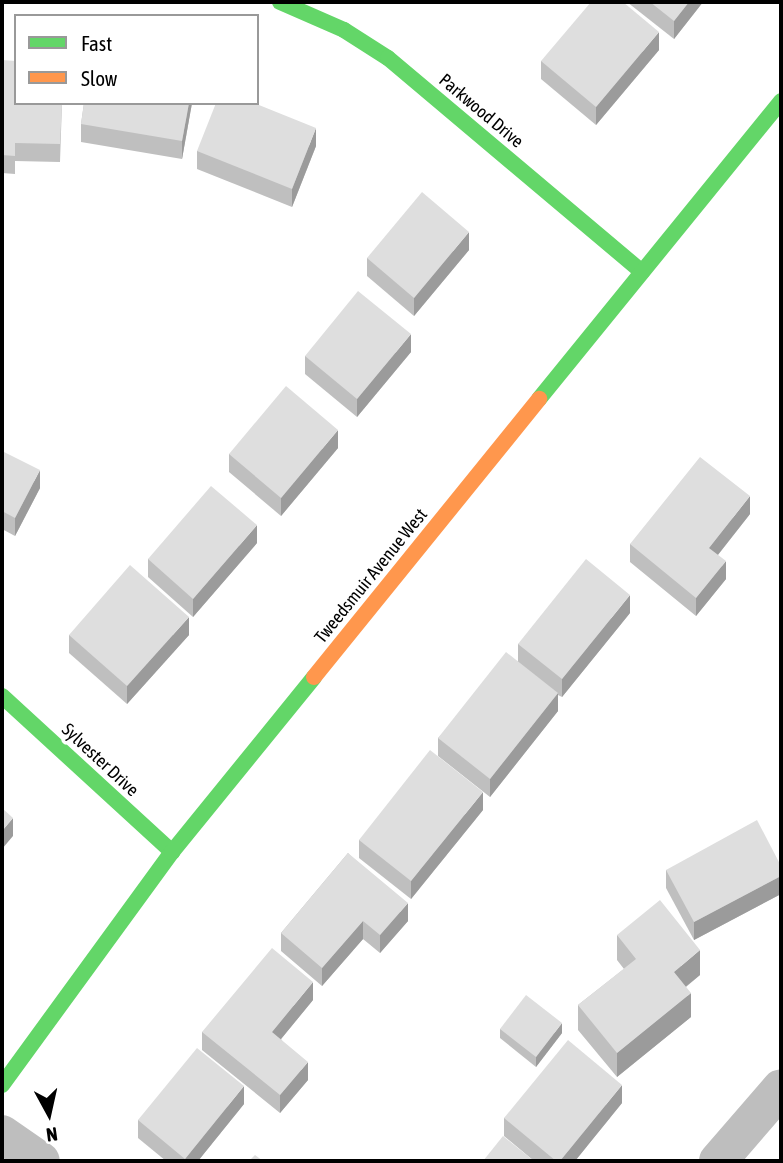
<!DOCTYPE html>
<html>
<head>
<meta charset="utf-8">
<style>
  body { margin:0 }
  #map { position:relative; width:783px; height:1163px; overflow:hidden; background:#fff; font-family:"Asap Condensed",sans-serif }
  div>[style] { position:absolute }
  .street>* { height:38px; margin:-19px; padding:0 19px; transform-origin:19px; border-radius:19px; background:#bebebe }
  .fast>* { height:16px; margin:-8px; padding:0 8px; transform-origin:8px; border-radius:8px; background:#63d668 }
  .slow>* { height:16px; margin:-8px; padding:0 8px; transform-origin:8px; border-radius:8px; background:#ff974d }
  .wall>* { inset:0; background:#bfbfbf }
  .shaded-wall>* { inset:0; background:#9b9b9b }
  .building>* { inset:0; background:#dedede }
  span { translate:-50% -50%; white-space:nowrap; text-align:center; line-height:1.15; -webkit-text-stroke:7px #fff; paint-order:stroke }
  .street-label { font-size:18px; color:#000 }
  .frame { position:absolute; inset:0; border:4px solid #000; pointer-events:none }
  .legend { position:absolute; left:14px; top:14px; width:245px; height:91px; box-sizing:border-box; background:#fff; border:2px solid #999; margin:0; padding:9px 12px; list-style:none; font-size:21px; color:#000 }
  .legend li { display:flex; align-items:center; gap:14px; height:35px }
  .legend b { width:35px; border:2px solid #999 }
  .north { position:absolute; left:14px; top:1079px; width:70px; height:70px; -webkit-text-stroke:5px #fff; paint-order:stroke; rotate:172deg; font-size:19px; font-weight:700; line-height:28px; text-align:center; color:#000 }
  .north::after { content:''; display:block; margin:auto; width:24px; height:32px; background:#000; clip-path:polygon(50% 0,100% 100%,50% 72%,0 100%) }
</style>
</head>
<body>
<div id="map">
  <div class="street">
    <i style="left:2px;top:1134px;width:47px;rotate:34.7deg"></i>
    <i style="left:718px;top:1161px;width:96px;rotate:-49.2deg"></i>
  </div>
  <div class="fast">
    <i style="left:280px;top:2px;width:70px;rotate:23.6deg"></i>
    <i style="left:344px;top:30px;width:52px;rotate:32.5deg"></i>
    <i style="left:388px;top:58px;width:332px;rotate:40.1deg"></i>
    <i style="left:539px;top:399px;width:384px;rotate:-50.9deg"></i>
    <i style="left:2px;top:696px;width:231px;rotate:42.5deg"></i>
    <i style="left:2px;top:1085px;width:288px;rotate:-53.9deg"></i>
    <i style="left:172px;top:852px;width:225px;rotate:-50.9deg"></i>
  </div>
  <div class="slow">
    <i style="left:314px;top:677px;width:358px;rotate:-51deg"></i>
  </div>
  <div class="wall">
    <i style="clip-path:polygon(627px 2px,703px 2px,674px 39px)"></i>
    <i style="clip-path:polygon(659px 50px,596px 125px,541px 79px,541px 61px)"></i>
    <i style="clip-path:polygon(2px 60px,16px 103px,62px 103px,60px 162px,15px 161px,15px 174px,2px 173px)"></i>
    <i style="clip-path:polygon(84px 103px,192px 103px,182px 159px,81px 142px,81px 124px)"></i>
    <i style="clip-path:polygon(316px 146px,292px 207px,197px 169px,197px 151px)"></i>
    <i style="clip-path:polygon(469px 250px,414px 316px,367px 276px,367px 258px)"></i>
    <i style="clip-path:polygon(411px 352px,357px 417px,305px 374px,305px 356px)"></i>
    <i style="clip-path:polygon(338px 448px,281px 516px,229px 472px,229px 454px)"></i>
    <i style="clip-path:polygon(2px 451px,40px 488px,15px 536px,2px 529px)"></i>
    <i style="clip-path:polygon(750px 514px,718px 555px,726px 579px,696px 616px,630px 562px,630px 544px)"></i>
    <i style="clip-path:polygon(257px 543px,193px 617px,148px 577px,148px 559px)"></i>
    <i style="clip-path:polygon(630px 613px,562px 697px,558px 695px,558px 711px,490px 797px,438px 756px,438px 738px,518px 661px,518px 644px)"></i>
    <i style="clip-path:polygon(69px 635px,189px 635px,127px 704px,69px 653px)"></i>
    <i style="clip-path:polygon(483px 810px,411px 899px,359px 858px,359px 840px)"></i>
    <i style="clip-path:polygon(348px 853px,408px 921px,380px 953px,363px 939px,322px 986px,281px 951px,281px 933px)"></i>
    <i style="clip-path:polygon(781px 866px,781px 894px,694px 940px,666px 888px,666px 870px)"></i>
    <i style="clip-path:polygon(617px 935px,700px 975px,686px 987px,691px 1017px,617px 1077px,578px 1030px,578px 1005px,624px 969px,617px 960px)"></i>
    <i style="clip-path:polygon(313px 1000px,281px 1039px,308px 1080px,280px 1113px,202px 1050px,202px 1032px)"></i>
    <i style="clip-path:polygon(500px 1029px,562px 1033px,536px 1067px,500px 1038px)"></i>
    <i style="clip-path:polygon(622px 1103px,575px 1161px,534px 1161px,504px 1136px,504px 1118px)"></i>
    <i style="clip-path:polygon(244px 1104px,198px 1161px,166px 1161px,138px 1138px,138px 1120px)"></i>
  </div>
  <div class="shaded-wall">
    <i style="clip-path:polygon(689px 2px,703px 2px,674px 39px,674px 21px)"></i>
    <i style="clip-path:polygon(659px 32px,659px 50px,596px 125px,596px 107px)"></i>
    <i style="clip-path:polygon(189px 103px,192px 103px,182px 159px,182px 141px)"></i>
    <i style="clip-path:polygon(316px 128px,316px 146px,292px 207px,292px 189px)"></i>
    <i style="clip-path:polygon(469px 232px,469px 250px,414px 316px,414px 298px)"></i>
    <i style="clip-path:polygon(411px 334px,411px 352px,357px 417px,357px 399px)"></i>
    <i style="clip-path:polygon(338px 430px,338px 448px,281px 516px,281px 498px)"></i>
    <i style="clip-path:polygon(40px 470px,40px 488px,15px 536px,15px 518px)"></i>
    <i style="clip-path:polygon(750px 496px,750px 514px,709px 566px,709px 548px)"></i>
    <i style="clip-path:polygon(257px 525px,257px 543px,193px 617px,193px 599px)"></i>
    <i style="clip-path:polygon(726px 561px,726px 579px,696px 616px,696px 598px)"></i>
    <i style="clip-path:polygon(630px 595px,630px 613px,562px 697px,562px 679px)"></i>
    <i style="clip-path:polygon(189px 617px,189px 635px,127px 704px,127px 686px)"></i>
    <i style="clip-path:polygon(558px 693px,558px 711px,490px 797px,490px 779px)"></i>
    <i style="clip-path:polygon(483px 792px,483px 810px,411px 899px,411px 881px)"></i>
    <i style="clip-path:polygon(13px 818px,13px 836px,2px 849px,2px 831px)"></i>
    <i style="clip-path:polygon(781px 876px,781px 894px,694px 940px,694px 922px)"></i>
    <i style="clip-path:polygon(408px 903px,408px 921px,380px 953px,380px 935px)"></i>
    <i style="clip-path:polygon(363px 921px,363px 939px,322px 986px,322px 968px)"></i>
    <i style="clip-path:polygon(700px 950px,700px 975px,674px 996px,674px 972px)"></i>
    <i style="clip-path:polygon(313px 982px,313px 1000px,272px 1050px,272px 1032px)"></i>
    <i style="clip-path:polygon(691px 993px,691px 1017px,617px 1077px,617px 1053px)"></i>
    <i style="clip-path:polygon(562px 1023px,562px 1033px,536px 1067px,536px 1057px)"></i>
    <i style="clip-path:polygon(308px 1062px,308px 1080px,280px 1113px,280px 1095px)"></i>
    <i style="clip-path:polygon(622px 1085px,622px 1103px,575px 1161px,560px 1161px)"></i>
    <i style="clip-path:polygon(244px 1086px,244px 1104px,198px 1161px,185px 1161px,185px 1159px)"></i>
  </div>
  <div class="building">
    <i style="clip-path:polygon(591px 2px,623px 2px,659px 32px,596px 107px,541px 61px)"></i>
    <i style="clip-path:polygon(650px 2px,689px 2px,674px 21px)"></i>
    <i style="clip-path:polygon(2px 60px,16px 61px,16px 103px,62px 103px,60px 144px,15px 143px,15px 156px,2px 155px)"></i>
    <i style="clip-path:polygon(84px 103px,189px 103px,182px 141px,81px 124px)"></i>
    <i style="clip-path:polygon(216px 103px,254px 103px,316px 128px,292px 189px,197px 151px)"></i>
    <i style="clip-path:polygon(422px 192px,469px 232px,414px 298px,367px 258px)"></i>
    <i style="clip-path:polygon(358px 291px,411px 334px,357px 399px,305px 356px)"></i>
    <i style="clip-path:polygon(286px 386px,338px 430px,281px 498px,229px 454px)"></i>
    <i style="clip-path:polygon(2px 451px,40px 470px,15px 518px,2px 511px)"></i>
    <i style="clip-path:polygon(700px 457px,750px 496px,709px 548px,726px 561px,696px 598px,630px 544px)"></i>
    <i style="clip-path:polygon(211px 486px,257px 525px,193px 599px,148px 559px)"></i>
    <i style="clip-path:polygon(586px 559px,630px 595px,562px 679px,518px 644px)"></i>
    <i style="clip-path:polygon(130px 565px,189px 617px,127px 686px,69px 635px)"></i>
    <i style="clip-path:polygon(506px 652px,558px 693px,490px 779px,438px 738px)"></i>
    <i style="clip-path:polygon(430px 750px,483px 792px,411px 881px,359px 840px)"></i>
    <i style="clip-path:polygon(2px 808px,13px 818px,2px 831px)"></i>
    <i style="clip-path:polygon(757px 820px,781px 866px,781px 876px,694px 922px,666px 870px)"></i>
    <i style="clip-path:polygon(348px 853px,408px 903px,380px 935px,363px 921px,322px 968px,281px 933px)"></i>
    <i style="clip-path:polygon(660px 900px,700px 950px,674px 972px,691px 993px,617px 1053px,578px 1005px,636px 959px,617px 935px)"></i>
    <i style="clip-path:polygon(272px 948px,313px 982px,272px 1032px,308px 1062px,280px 1095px,202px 1032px)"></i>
    <i style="clip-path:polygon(526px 995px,562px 1023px,536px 1057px,500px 1029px)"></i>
    <i style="clip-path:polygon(568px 1040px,622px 1085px,560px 1161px,556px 1161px,504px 1118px)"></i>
    <i style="clip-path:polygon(197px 1048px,244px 1086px,185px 1159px,138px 1120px)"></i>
    <i style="clip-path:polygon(503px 1136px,534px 1161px,483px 1161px)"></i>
    <i style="clip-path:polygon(255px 1155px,263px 1161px,249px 1161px)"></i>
  </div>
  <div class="street-label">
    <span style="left:481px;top:111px;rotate:40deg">Parkwood Drive</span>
    <span style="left:371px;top:576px;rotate:-51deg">Tweedsmuir Avenue West</span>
    <span style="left:100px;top:760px;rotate:43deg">Sylvester Drive</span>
  </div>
  <div class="frame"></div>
  <ul class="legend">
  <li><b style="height:9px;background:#63d668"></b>Fast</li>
  <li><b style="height:9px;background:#ff974d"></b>Slow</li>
  </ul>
  <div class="north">N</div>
</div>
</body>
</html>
